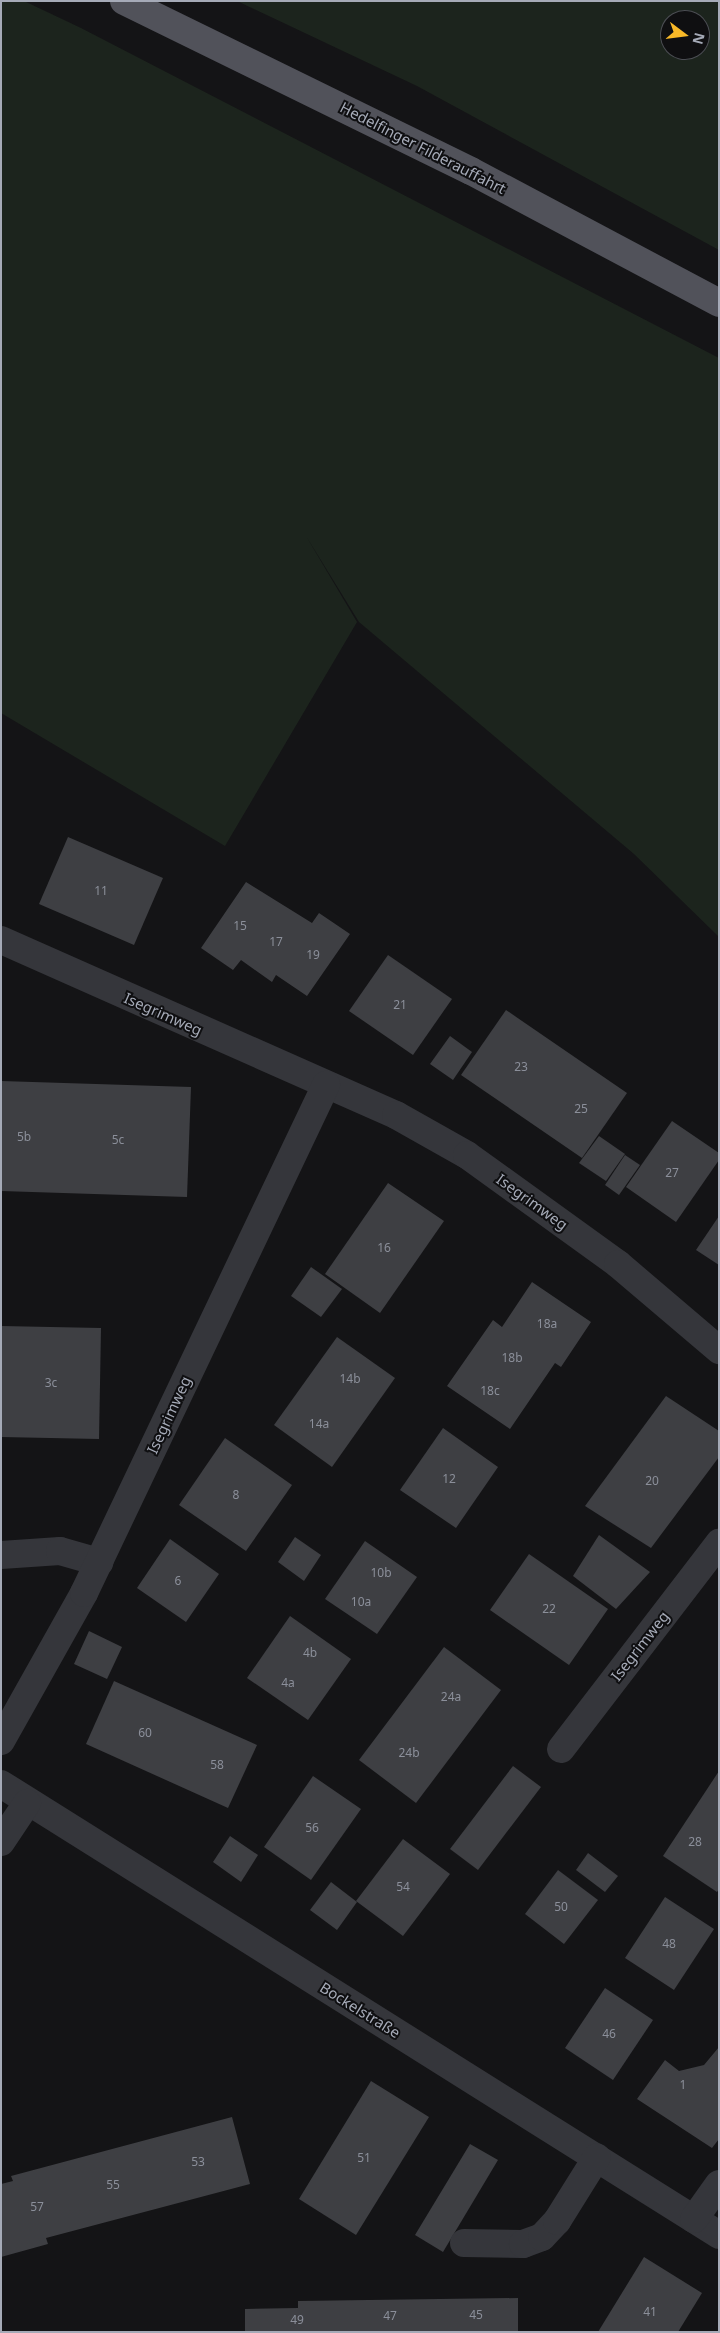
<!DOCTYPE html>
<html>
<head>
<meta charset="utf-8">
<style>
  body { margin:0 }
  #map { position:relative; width:720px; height:2333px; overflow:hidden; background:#141416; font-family:"Noto Sans",sans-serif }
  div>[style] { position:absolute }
  .green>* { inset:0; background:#1c241d }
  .building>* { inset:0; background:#3e3f43 }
  .minor>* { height:28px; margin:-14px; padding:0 14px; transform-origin:14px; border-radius:14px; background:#35363b }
  .major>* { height:28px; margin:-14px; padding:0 14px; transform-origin:14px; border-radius:14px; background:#51525a }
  span { translate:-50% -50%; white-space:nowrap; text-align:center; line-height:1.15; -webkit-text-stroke:4px #0f0f11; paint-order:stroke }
  .number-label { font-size:12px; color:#8b8f9a }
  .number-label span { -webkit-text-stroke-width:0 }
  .street-label { font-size:15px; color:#a5aab7 }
  .frame { position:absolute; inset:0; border:2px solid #a5aab7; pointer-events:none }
  .north { position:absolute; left:660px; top:10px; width:50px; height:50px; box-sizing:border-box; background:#0f0f11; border:1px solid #4b4d53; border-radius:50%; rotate:105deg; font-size:14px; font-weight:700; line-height:20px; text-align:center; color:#a5aab7 }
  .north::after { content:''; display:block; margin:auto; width:18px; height:22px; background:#f9b928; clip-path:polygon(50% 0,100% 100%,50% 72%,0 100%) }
</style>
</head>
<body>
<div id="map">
  <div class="green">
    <i style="clip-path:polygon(1px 1px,24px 1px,81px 28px,719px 358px,719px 937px,634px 854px,359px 622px,306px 536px,357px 622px,225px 846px,1px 713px)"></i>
    <i style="clip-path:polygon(evenodd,237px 1px,719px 1px,719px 250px,417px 86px,237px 1px,670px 20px,700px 20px,700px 50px,670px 50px,670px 20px)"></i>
  </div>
  <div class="building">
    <i style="clip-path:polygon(68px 837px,163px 878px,134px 945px,39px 904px)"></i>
    <i style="clip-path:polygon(246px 882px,312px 923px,319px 913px,350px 934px,307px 996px,276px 975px,272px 982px,241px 960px,233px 970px,201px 948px)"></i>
    <i style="clip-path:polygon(388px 955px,452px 999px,413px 1055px,349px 1011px)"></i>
    <i style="clip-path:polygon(506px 1010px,627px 1093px,582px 1158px,461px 1075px)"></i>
    <i style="clip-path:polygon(450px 1036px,472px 1052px,453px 1080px,430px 1064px)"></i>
    <i style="clip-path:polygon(1px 1081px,191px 1087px,187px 1197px,1px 1191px)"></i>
    <i style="clip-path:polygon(672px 1121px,719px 1153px,719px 1160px,676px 1222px,626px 1187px)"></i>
    <i style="clip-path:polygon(599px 1136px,625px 1154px,606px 1181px,579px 1163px)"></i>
    <i style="clip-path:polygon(625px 1155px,640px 1165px,619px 1195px,605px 1185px)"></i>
    <i style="clip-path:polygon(388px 1183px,444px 1221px,380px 1313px,325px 1274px)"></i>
    <i style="clip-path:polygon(719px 1216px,719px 1265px,696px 1250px)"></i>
    <i style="clip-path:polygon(311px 1267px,342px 1289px,321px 1317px,291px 1296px)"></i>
    <i style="clip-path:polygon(532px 1282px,591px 1322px,561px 1367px,555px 1363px,510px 1429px,447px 1386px,493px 1320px,502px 1327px)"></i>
    <i style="clip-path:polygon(1px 1326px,101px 1328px,99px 1439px,1px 1437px)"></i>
    <i style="clip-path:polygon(337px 1337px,395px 1378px,332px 1467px,274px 1425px)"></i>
    <i style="clip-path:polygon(666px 1396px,719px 1431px,719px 1457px,651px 1548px,585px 1506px)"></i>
    <i style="clip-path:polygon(443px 1428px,498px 1467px,456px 1528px,400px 1490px)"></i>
    <i style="clip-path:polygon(225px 1438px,292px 1485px,246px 1551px,179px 1505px)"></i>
    <i style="clip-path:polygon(599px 1535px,650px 1572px,616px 1609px,573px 1576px)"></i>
    <i style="clip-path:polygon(295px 1537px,321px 1555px,304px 1581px,278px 1562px)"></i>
    <i style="clip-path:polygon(170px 1539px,219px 1574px,186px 1622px,137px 1588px)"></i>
    <i style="clip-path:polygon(365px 1541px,417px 1577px,377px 1634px,325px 1599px)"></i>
    <i style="clip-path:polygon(529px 1554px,608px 1609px,569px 1665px,490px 1610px)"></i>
    <i style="clip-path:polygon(290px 1616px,351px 1659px,308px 1720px,247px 1678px)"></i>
    <i style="clip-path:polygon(89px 1631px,122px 1647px,107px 1679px,74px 1664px)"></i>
    <i style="clip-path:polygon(444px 1647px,501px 1690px,416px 1803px,359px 1760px)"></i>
    <i style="clip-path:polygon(114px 1681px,257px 1745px,228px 1808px,86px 1744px)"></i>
    <i style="clip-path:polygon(513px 1766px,541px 1787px,478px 1870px,450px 1849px)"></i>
    <i style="clip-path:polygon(719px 1771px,719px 1889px,717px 1892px,663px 1856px)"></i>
    <i style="clip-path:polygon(313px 1776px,361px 1809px,311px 1880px,264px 1847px)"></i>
    <i style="clip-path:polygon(230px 1836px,258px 1855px,241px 1882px,213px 1862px)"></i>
    <i style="clip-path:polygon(403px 1839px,450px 1874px,403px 1936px,356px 1901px)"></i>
    <i style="clip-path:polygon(588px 1853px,618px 1876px,605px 1892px,576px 1870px)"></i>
    <i style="clip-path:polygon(558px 1870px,598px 1900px,564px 1944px,525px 1914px)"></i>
    <i style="clip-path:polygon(331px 1882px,357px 1902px,337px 1930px,310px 1910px)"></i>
    <i style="clip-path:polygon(665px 1897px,714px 1929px,674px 1990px,625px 1958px)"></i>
    <i style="clip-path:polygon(605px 1988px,653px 2020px,613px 2080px,565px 2048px)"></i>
    <i style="clip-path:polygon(719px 2047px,719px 2139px,712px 2148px,637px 2099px,665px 2060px,679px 2071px,704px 2065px)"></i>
    <i style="clip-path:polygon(371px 2081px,429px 2117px,356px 2235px,299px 2199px)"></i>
    <i style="clip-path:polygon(232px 2117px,250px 2184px,46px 2238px,48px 2244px,1px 2257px,1px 2184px,13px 2181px,11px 2176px)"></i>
    <i style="clip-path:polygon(470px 2144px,498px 2160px,443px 2252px,415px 2235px)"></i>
    <i style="clip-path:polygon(644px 2257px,702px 2293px,678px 2332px,598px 2332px)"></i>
    <i style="clip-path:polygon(518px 2298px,518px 2332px,245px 2332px,245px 2309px,298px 2308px,298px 2301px)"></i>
  </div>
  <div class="minor">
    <i style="left:1px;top:940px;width:432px;rotate:23.9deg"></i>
    <i style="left:396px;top:1115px;width:81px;rotate:29.4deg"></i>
    <i style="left:467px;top:1155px;width:186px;rotate:35.8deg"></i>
    <i style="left:618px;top:1264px;width:133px;rotate:40.4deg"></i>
    <i style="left:1px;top:1555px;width:59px;rotate:-3.9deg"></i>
    <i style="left:60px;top:1551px;width:41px;rotate:15.8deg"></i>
    <i style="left:1px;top:1741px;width:170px;rotate:-60.7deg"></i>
    <i style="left:84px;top:1593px;width:563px;rotate:-64.53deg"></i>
    <i style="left:561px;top:1749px;width:260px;rotate:-52.5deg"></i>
    <i style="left:1px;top:1784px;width:848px;rotate:32.13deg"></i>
    <i style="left:1px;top:1842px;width:47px;rotate:-56.3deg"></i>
    <i style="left:694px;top:2219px;width:43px;rotate:-54.5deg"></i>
    <i style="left:464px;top:2243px;width:59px;rotate:1deg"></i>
    <i style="left:523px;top:2244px;width:20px;rotate:-20deg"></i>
    <i style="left:542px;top:2237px;width:22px;rotate:-47deg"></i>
    <i style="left:557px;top:2221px;width:75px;rotate:-58deg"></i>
  </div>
  <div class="major">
    <i style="left:124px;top:1px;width:386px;rotate:26.1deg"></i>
    <i style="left:471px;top:171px;width:281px;rotate:28deg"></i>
  </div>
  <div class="number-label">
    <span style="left:101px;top:891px">11</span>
    <span style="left:240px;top:926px">15</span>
    <span style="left:276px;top:942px">17</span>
    <span style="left:313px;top:955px">19</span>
    <span style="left:400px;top:1005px">21</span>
    <span style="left:521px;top:1067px">23</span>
    <span style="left:581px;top:1109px">25</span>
    <span style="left:24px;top:1137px">5b</span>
    <span style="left:118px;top:1140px">5c</span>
    <span style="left:672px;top:1173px">27</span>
    <span style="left:384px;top:1248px">16</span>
    <span style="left:547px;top:1324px">18a</span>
    <span style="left:512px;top:1358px">18b</span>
    <span style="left:350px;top:1379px">14b</span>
    <span style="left:51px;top:1383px">3c</span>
    <span style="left:490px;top:1391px">18c</span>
    <span style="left:319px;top:1424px">14a</span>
    <span style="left:449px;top:1479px">12</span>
    <span style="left:652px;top:1481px">20</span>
    <span style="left:236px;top:1495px">8</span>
    <span style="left:381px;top:1573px">10b</span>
    <span style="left:178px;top:1581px">6</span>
    <span style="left:361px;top:1602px">10a</span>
    <span style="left:549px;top:1609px">22</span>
    <span style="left:310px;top:1653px">4b</span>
    <span style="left:288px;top:1683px">4a</span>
    <span style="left:451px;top:1697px">24a</span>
    <span style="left:145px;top:1733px">60</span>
    <span style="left:409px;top:1753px">24b</span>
    <span style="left:217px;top:1765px">58</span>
    <span style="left:312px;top:1828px">56</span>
    <span style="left:695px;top:1842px">28</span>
    <span style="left:403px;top:1887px">54</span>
    <span style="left:561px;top:1907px">50</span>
    <span style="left:669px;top:1944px">48</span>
    <span style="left:609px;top:2034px">46</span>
    <span style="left:683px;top:2085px">1</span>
    <span style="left:364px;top:2158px">51</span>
    <span style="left:198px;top:2162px">53</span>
    <span style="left:113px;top:2185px">55</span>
    <span style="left:37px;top:2207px">57</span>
    <span style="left:650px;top:2312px">41</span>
    <span style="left:476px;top:2315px">45</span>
    <span style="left:390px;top:2316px">47</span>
    <span style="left:297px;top:2320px">49</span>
  </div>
  <div class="street-label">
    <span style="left:423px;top:148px;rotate:27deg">Hedelfinger Filderauffahrt</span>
    <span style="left:163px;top:1014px;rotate:24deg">Isegrimweg</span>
    <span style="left:532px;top:1202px;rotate:36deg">Isegrimweg</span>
    <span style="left:169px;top:1415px;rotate:-65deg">Isegrimweg</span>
    <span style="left:640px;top:1646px;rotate:-52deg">Isegrimweg</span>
    <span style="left:360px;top:2010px;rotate:32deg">Bockelstraße</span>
  </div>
  <div class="frame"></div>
  <div class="north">N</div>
</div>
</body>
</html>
